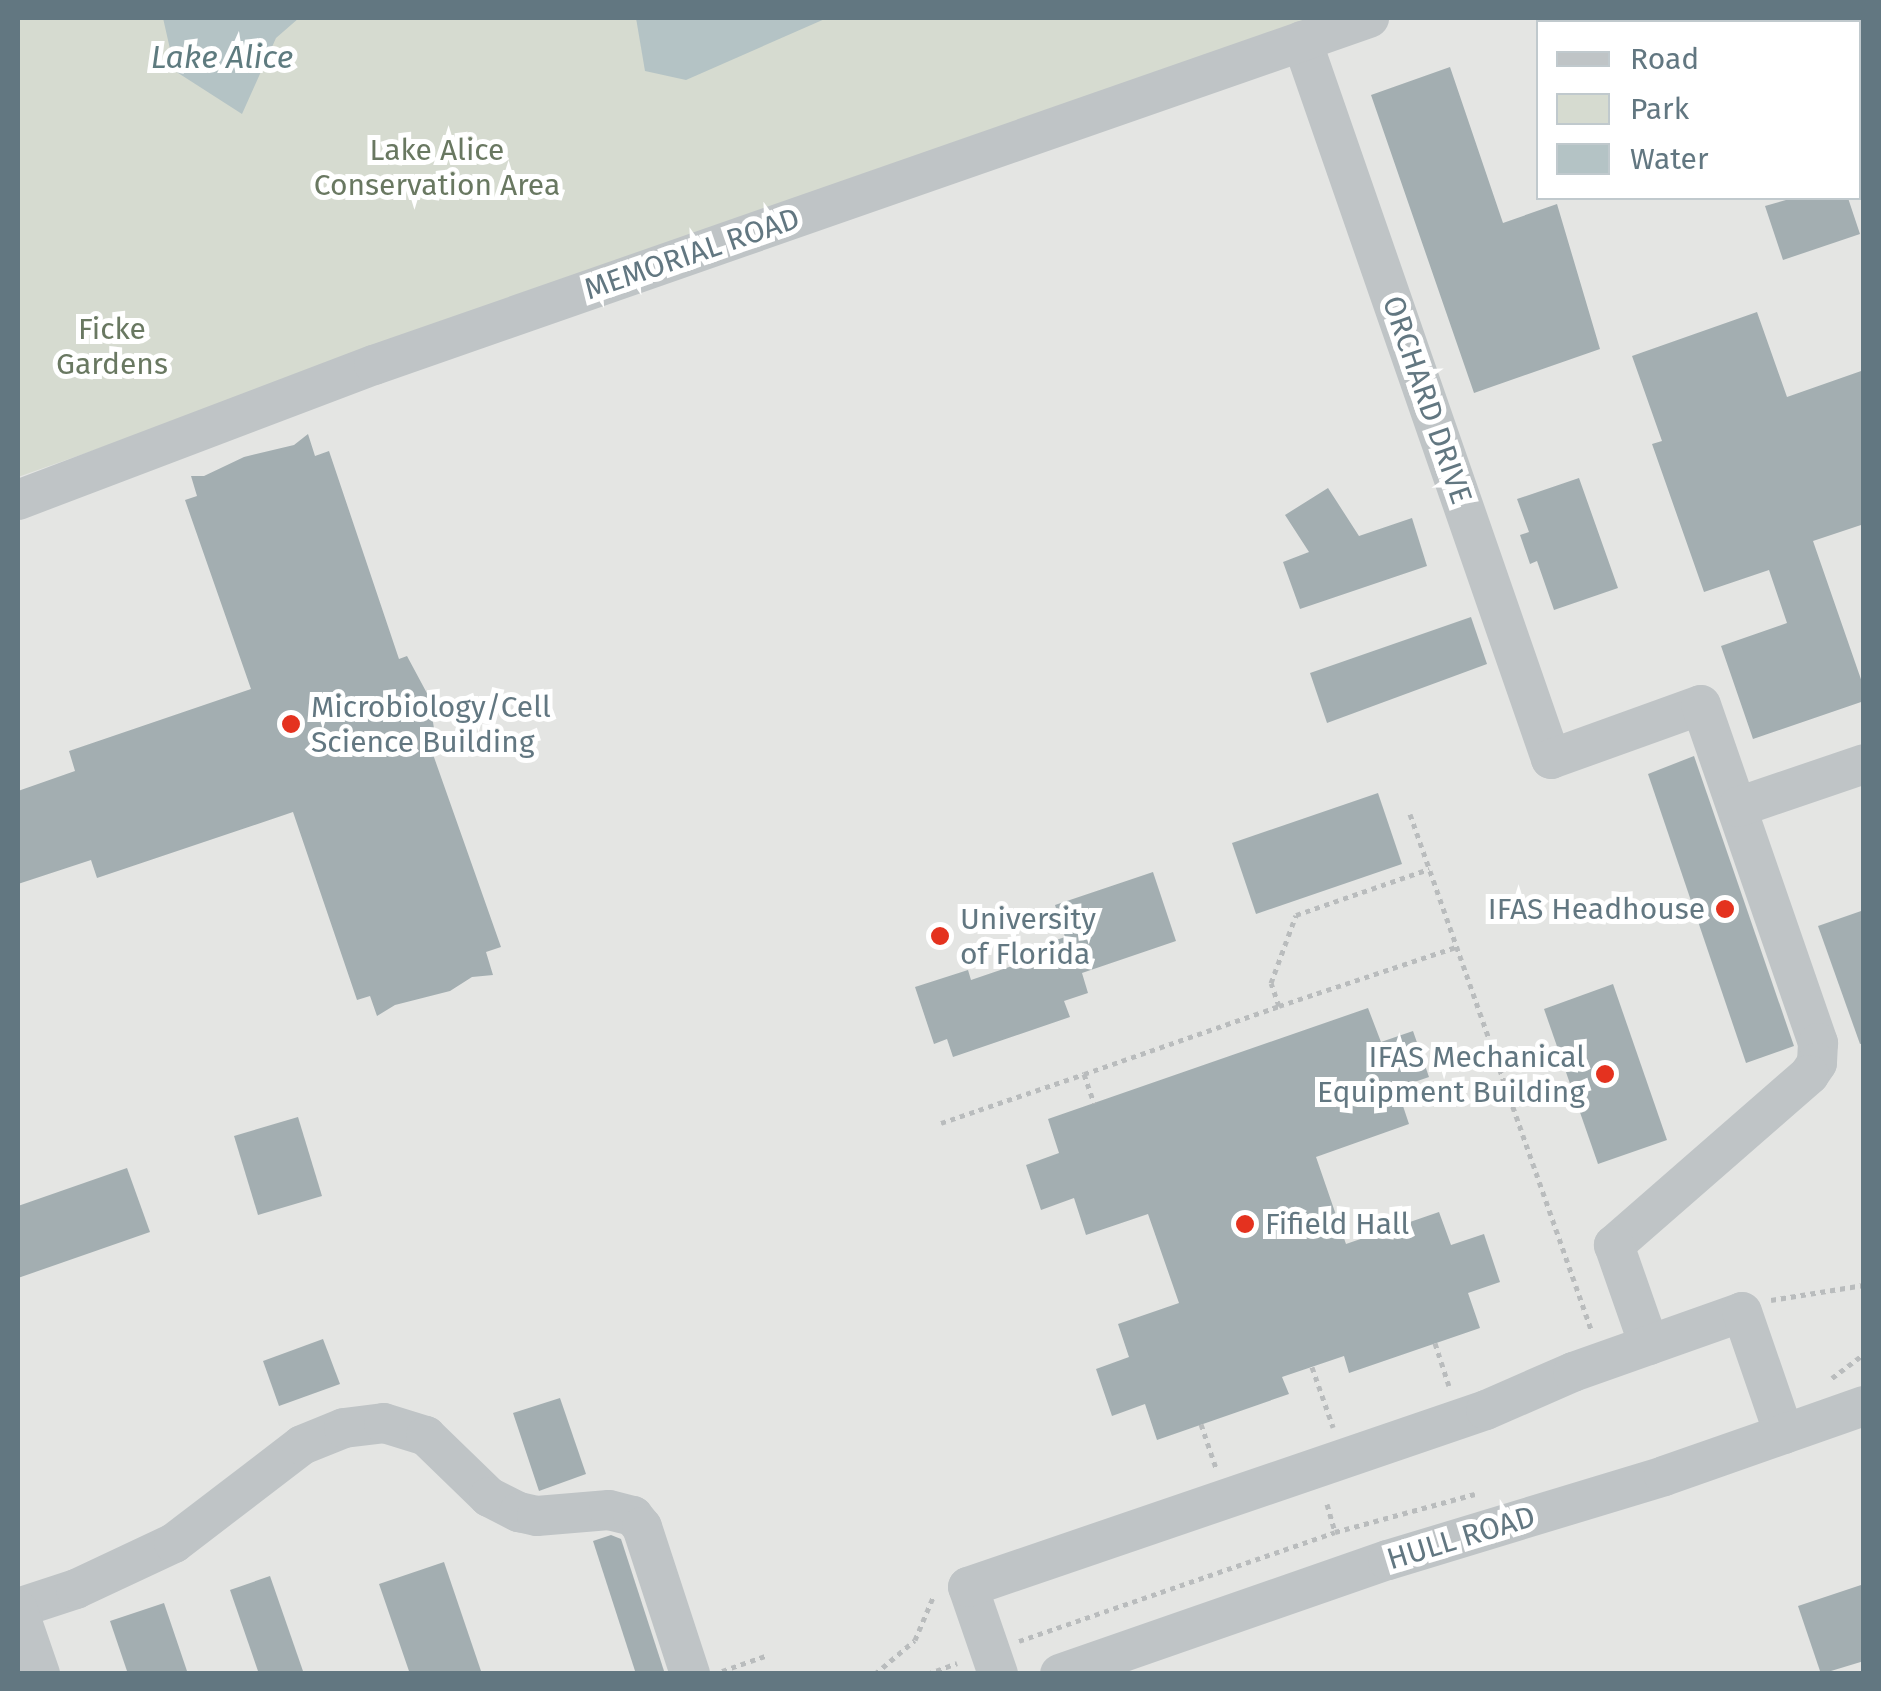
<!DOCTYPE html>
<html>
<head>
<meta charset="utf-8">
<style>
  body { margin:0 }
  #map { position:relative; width:1881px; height:1691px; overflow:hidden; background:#f4f3ef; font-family:"Fira Sans",sans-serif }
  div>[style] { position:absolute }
  .built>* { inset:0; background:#e4e5e3 }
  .green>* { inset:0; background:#d6dbd0 }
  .water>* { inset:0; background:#b4c3c5 }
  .building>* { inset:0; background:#a3aeb1 }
  .path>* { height:5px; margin-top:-2.5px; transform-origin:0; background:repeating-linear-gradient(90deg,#b9bcbd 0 5px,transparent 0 10px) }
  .minor>* { height:40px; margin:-20px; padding:0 20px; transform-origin:20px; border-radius:20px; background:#bfc4c6 }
  .dots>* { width:28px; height:28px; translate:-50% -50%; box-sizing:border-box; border:5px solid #fff; border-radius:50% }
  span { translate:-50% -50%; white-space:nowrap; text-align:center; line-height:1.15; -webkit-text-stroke:10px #fff; paint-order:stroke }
  .park-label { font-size:30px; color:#697861 }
  .street-label { font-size:30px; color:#627781 }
  .poi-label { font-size:30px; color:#627781 }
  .left { translate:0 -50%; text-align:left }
  .right { translate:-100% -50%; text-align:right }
  .water-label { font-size:32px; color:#5e7b7f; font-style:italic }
  .frame { position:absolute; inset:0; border:20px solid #627781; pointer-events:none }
  .legend { position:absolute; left:1536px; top:20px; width:325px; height:180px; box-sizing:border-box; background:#fff; border:2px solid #c0c9cd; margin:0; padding:12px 18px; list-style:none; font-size:30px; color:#627781 }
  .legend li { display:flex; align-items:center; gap:20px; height:50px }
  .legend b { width:50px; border:2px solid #c0c9cd }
</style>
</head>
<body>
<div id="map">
  <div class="built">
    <i style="clip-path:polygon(evenodd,18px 18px,1863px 18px,1863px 1673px,18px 1673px,18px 18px,1538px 22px,1858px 22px,1858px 198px,1538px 198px,1538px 22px)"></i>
  </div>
  <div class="green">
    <i style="clip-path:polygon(18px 18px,1317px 18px,18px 477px)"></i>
  </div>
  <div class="water">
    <i style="clip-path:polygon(163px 18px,299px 18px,276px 38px,242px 114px,175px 71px)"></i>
    <i style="clip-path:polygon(636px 18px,827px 18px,686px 80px,645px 71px)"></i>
  </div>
  <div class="building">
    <i style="clip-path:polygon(1450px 67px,1503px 223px,1557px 204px,1600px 349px,1474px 393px,1371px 95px)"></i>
    <i style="clip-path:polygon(1793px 198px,1848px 198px,1860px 234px,1783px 260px,1765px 206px)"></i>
    <i style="clip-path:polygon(1757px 312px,1787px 397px,1864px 370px,1864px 524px,1813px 541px,1864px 688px,1864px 701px,1753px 739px,1721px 646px,1787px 623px,1769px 570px,1704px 592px,1652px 444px,1662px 441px,1632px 356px)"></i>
    <i style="clip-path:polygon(308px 434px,315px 456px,329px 451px,399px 659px,407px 656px,429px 697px,436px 741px,429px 743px,501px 947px,486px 952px,493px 975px,472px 977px,450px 991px,395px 1005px,377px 1016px,370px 996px,357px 1000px,293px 812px,97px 878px,91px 860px,18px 884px,18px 791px,75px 771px,69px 751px,251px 689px,185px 500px,197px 496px,191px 476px,204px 476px,244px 457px,294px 445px)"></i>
    <i style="clip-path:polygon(1579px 478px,1618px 588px,1554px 610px,1537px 561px,1530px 564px,1520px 535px,1529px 532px,1517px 499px)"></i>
    <i style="clip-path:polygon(1328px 488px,1359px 536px,1412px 518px,1427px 566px,1300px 609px,1283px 562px,1309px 552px,1285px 515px)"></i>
    <i style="clip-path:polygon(1471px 617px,1487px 664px,1327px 723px,1310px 673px)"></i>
    <i style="clip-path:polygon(1694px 756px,1794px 1046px,1746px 1063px,1648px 774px)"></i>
    <i style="clip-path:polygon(1378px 793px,1402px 864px,1256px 914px,1232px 843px)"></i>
    <i style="clip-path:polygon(1153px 872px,1176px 941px,1082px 973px,1088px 993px,1064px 1001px,1070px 1017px,953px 1057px,947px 1039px,934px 1044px,915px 987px,968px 970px,971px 980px,1047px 954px,1044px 944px,1065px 937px,1055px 905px)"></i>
    <i style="clip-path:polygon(1864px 910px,1864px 1043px,1860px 1044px,1818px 926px)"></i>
    <i style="clip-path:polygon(1613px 984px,1667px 1140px,1598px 1164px,1544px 1009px)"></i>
    <i style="clip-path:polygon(1368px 1008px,1381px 1042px,1413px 1031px,1429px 1077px,1397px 1088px,1409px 1124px,1316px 1157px,1346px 1244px,1439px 1212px,1451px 1245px,1484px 1234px,1500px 1282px,1468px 1293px,1480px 1328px,1349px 1373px,1344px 1356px,1282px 1377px,1289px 1394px,1157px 1440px,1145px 1404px,1112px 1416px,1096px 1369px,1129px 1357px,1118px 1324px,1179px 1303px,1148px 1214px,1086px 1235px,1074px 1198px,1041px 1210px,1026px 1165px,1059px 1153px,1048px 1119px)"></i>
    <i style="clip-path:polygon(298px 1117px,322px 1196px,258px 1215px,234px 1136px)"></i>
    <i style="clip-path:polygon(127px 1168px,150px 1232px,18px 1278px,18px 1206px)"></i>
    <i style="clip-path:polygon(323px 1339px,340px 1384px,279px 1406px,263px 1361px)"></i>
    <i style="clip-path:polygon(560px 1398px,586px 1474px,539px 1491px,513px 1413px)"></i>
    <i style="clip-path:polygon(611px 1535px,621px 1539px,665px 1674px,636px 1674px,593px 1541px)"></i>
    <i style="clip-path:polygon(444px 1562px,482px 1674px,410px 1674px,379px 1584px)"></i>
    <i style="clip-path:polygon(270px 1576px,304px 1674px,259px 1674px,230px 1590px)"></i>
    <i style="clip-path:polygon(1864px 1584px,1864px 1661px,1821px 1674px,1798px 1606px)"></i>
    <i style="clip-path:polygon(164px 1603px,188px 1674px,128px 1674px,110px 1621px)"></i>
  </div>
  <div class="path">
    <i style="left:1410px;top:814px;width:546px;rotate:70.64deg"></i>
    <i style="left:1279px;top:1006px;width:187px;rotate:-18.4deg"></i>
    <i style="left:1084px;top:1074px;width:207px;rotate:-19.2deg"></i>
    <i style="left:1279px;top:1006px;width:24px;rotate:-109deg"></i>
    <i style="left:1271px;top:983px;width:72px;rotate:-69.8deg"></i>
    <i style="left:1296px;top:915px;width:141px;rotate:-19.1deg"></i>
    <i style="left:941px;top:1123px;width:151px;rotate:-18.9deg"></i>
    <i style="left:1084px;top:1074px;width:31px;rotate:71deg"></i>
    <i style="left:1771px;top:1300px;width:94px;rotate:-9.2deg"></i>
    <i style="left:1435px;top:1343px;width:45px;rotate:72deg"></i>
    <i style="left:1312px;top:1367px;width:64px;rotate:70.7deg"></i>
    <i style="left:1832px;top:1378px;width:40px;rotate:-37deg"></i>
    <i style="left:1201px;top:1424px;width:46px;rotate:71.2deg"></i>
    <i style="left:1327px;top:1504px;width:29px;rotate:74deg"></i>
    <i style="left:1019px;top:1641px;width:334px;rotate:-19deg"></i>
    <i style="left:1335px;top:1532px;width:145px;rotate:-15.2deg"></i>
    <i style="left:722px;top:1671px;width:46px;rotate:-19.2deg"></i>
    <i style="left:875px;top:1674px;width:52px;rotate:-40.4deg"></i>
    <i style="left:915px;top:1640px;width:49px;rotate:-67.1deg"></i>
    <i style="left:927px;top:1674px;width:32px;rotate:-20deg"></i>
  </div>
  <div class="minor">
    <i style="left:1302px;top:41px;width:760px;rotate:70.87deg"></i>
    <i style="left:1551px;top:759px;width:159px;rotate:-19.8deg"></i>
    <i style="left:1701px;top:705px;width:358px;rotate:70.9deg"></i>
    <i style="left:1818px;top:1043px;width:20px;rotate:93deg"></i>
    <i style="left:1817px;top:1063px;width:14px;rotate:124deg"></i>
    <i style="left:1809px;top:1075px;width:259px;rotate:138.9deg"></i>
    <i style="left:1614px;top:1245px;width:106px;rotate:70.7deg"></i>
    <i style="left:18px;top:500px;width:381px;rotate:-20.8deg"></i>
    <i style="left:374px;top:365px;width:1054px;rotate:-19.23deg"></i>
    <i style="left:1738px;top:807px;width:133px;rotate:-18.8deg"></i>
    <i style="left:18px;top:1608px;width:61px;rotate:-18.1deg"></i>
    <i style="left:76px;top:1589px;width:108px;rotate:-25.1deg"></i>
    <i style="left:174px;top:1543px;width:161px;rotate:-37.4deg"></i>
    <i style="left:302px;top:1445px;width:45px;rotate:-22deg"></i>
    <i style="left:344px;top:1428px;width:40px;rotate:-7.1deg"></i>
    <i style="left:384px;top:1423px;width:44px;rotate:17.2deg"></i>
    <i style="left:426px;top:1436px;width:88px;rotate:44.1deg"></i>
    <i style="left:489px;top:1497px;width:34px;rotate:27deg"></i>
    <i style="left:519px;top:1512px;width:18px;rotate:13deg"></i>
    <i style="left:537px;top:1516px;width:72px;rotate:-4.8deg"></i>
    <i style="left:609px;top:1510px;width:25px;rotate:14deg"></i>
    <i style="left:633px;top:1516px;width:14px;rotate:51deg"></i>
    <i style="left:642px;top:1527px;width:155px;rotate:71.9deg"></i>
    <i style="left:18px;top:1610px;width:68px;rotate:71deg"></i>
    <i style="left:998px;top:1674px;width:92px;rotate:-109deg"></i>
    <i style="left:968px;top:1587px;width:547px;rotate:-18.87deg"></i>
    <i style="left:1486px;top:1410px;width:95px;rotate:-23.6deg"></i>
    <i style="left:1573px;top:1372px;width:179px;rotate:-19.5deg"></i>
    <i style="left:1742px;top:1312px;width:129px;rotate:71deg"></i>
    <i style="left:1060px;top:1674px;width:347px;rotate:-19.2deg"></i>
    <i style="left:1388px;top:1560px;width:288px;rotate:-16.9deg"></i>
    <i style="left:1664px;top:1476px;width:212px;rotate:-19.3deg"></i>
  </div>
  <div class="dots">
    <i style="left:291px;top:724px;background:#e4321f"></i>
    <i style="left:1725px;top:909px;background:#e4321f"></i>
    <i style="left:940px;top:936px;background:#e4321f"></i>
    <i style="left:1605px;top:1074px;background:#e4321f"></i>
    <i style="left:1245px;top:1224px;background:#e4321f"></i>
  </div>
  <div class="park-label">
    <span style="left:437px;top:167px">Lake Alice<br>Conservation Area</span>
    <span style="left:112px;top:346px">Ficke<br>Gardens</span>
  </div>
  <div class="street-label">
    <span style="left:692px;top:254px;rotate:-19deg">MEMORIAL ROAD</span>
    <span style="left:1427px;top:400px;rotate:71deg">ORCHARD DRIVE</span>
    <span style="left:1461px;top:1538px;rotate:-17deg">HULL ROAD</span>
  </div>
  <div class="poi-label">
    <span class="left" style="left:311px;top:724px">Microbiology/Cell<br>Science Building</span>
    <span class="right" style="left:1705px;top:909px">IFAS Headhouse</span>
    <span class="left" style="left:960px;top:936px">University<br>of Florida</span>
    <span class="right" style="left:1585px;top:1074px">IFAS Mechanical<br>Equipment Building</span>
    <span class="left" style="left:1265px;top:1224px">Fifield Hall</span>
  </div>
  <div class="water-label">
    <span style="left:222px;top:57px">Lake Alice</span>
  </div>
  <div class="frame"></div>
  <ul class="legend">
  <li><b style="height:12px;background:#bfc4c6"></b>Road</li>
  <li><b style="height:28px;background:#d6dbd0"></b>Park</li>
  <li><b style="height:28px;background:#b4c3c5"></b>Water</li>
  </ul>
</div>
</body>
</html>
